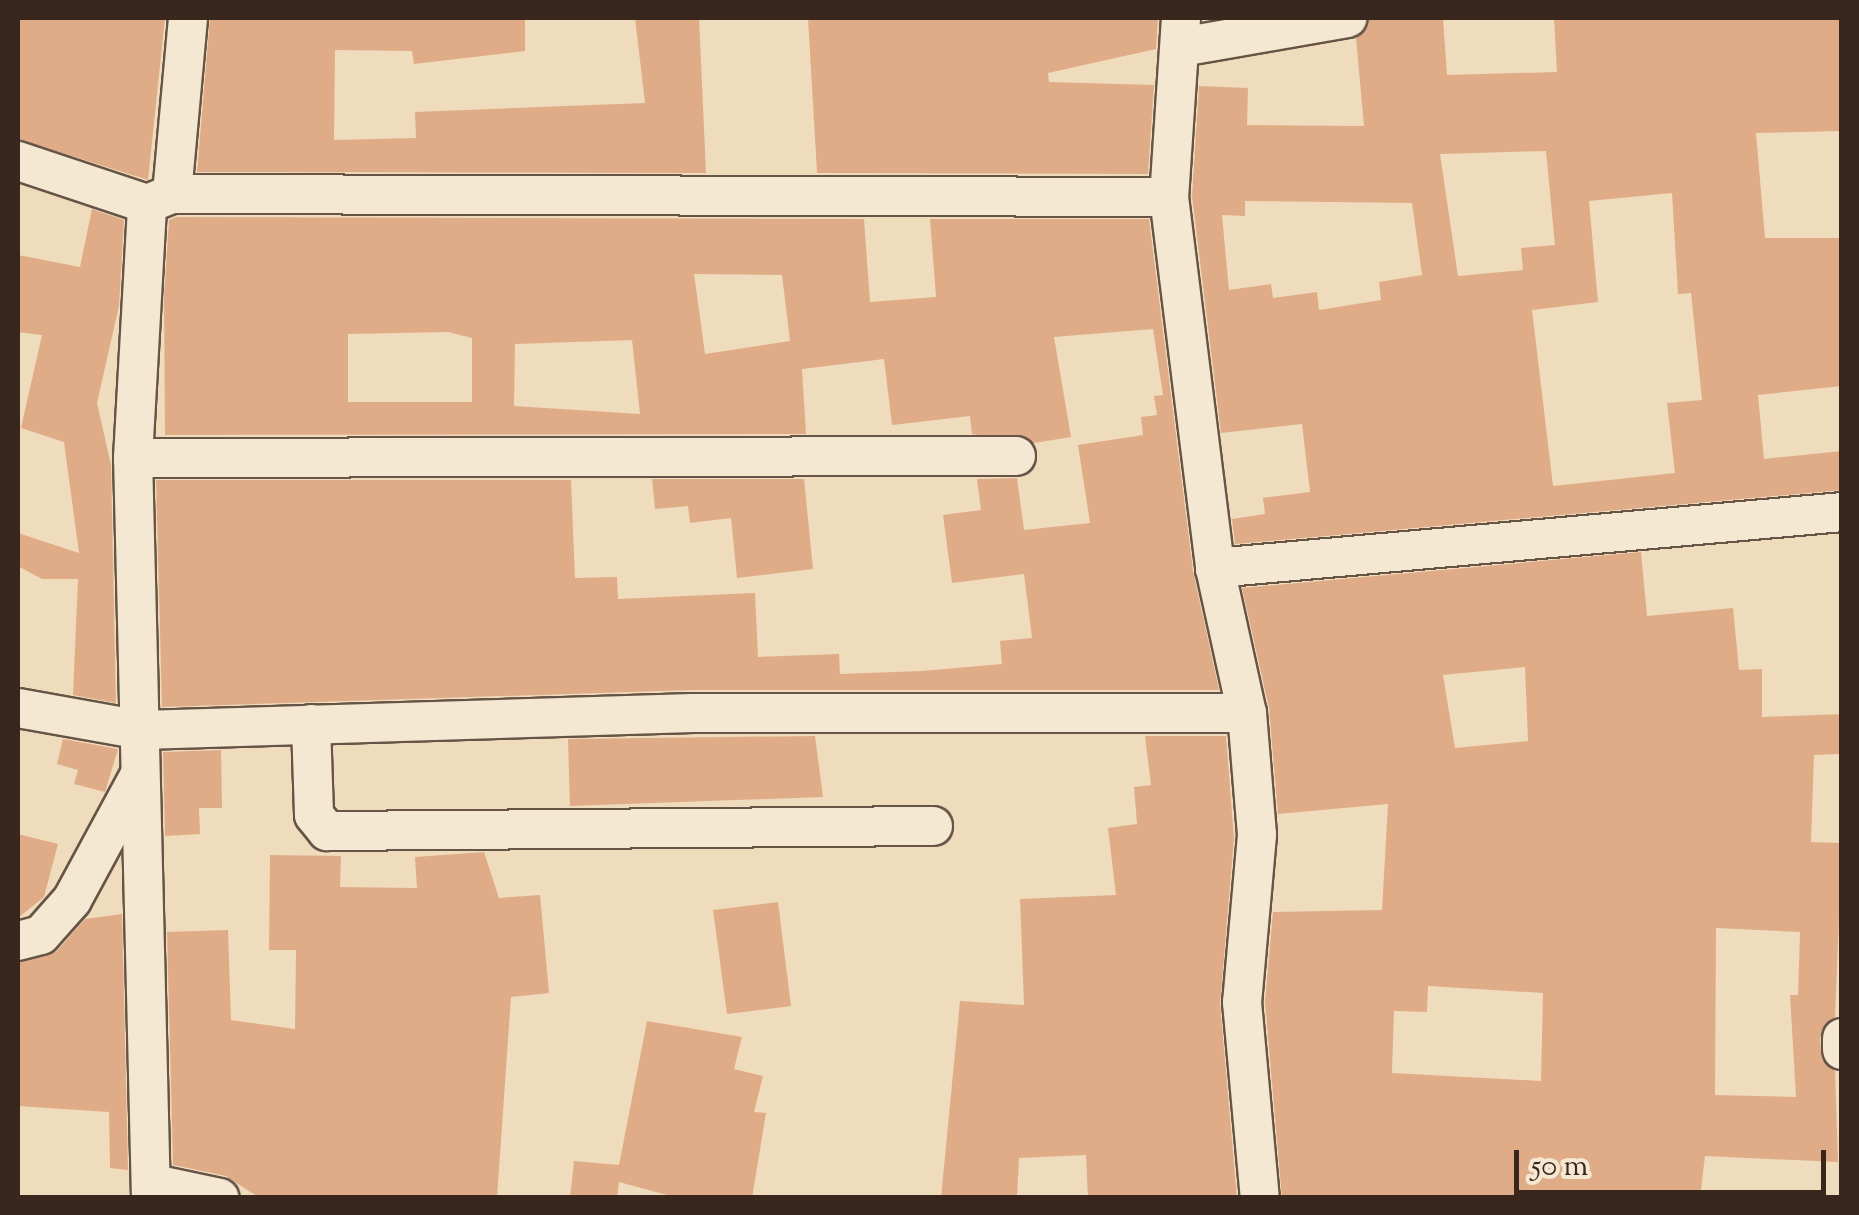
<!DOCTYPE html>
<html>
<head>
<meta charset="utf-8">
<style>
  body { margin:0 }
  #map { position:relative; width:1859px; height:1215px; overflow:hidden; background:#efdcbc; font-family:"Sorts Mill Goudy",serif }
  div>[style] { position:absolute }
  .building>* { inset:0; background:#e0ac88 }
  .roads { filter:drop-shadow(2px 0 #665446) drop-shadow(-2px 0 #665446) drop-shadow(0 2px #665446) drop-shadow(0 -2px #665446) }
  .street>* { height:38px; margin:-19px; padding:0 19px; transform-origin:19px; border-radius:19px; background:#f5e8d3 }
  span { translate:-50% -50%; white-space:nowrap; text-align:center; line-height:1.15; -webkit-text-stroke:10px #f5e8d3; paint-order:stroke }
  .frame { position:absolute; inset:0; border:20px solid #39271e; pointer-events:none }
  .scale { position:absolute; left:1514px; top:1150px; width:312px; height:45px; box-sizing:border-box; border:5px solid #39271e; border-top:0; padding-left:12px; font-size:30px; line-height:35px; white-space:nowrap; color:#39271e; -webkit-text-stroke:8px #f5e8d3; paint-order:stroke }
</style>
</head>
<body>
<div id="map">
  <div class="building">
    <i style="clip-path:polygon(18px 18px,165px 18px,148px 180px,18px 139px)"></i>
    <i style="clip-path:polygon(210px 18px,525px 18px,525px 51px,414px 64px,412px 51px,335px 50px,334px 140px,416px 138px,415px 112px,645px 103px,635px 18px,699px 18px,706px 173px,197px 172px)"></i>
    <i style="clip-path:polygon(808px 18px,1158px 18px,1156px 49px,1048px 73px,1049px 82px,1154px 85px,1148px 174px,817px 173px)"></i>
    <i style="clip-path:polygon(evenodd,1369px 18px,1443px 18px,1447px 75px,1557px 72px,1554px 18px,1842px 18px,1842px 131px,1756px 133px,1765px 238px,1842px 238px,1842px 386px,1758px 395px,1764px 459px,1842px 451px,1842px 490px,1235px 544px,1232px 519px,1265px 514px,1263px 498px,1310px 492px,1302px 424px,1221px 433px,1192px 196px,1199px 86px,1248px 88px,1247px 125px,1364px 126px,1356px 38px,1369px 18px,1546px 151px,1555px 245px,1521px 248px,1523px 270px,1458px 276px,1440px 154px,1546px 151px,1369px 18px,1672px 193px,1678px 294px,1691px 293px,1702px 400px,1667px 403px,1675px 473px,1553px 486px,1532px 310px,1598px 302px,1589px 201px,1672px 193px,1369px 18px,1245px 201px,1412px 203px,1422px 275px,1379px 282px,1381px 300px,1319px 310px,1317px 292px,1273px 298px,1271px 284px,1229px 290px,1222px 215px,1245px 216px,1245px 201px)"></i>
    <i style="clip-path:polygon(92px 209px,124px 220px,119px 306px,97px 403px,111px 465px,116px 703px,73px 695px,78px 579px,42px 579px,18px 566px,18px 533px,79px 553px,64px 442px,21px 428px,42px 335px,18px 332px,18px 255px,80px 267px)"></i>
    <i style="clip-path:polygon(evenodd,176px 217px,864px 219px,870px 302px,936px 297px,930px 219px,1149px 219px,1193px 571px,1219px 690px,692px 690px,162px 707px,156px 480px,571px 480px,575px 578px,617px 577px,618px 599px,755px 593px,758px 657px,839px 654px,840px 674px,922px 671px,1002px 664px,1000px 641px,1032px 638px,1024px 574px,952px 583px,943px 515px,981px 510px,977px 479px,1017px 478px,1024px 530px,1090px 523px,1078px 445px,1143px 435px,1141px 417px,1157px 415px,1154px 396px,1163px 395px,1153px 329px,1054px 337px,1071px 437px,1034px 443px,972px 434px,970px 416px,892px 425px,884px 359px,802px 369px,806px 434px,165px 435px,164px 297px,169px 220px,176px 217px,694px 274px,782px 275px,790px 341px,705px 354px,694px 274px,176px 217px,448px 332px,472px 338px,472px 402px,348px 402px,348px 334px,448px 332px,176px 217px,632px 340px,640px 414px,514px 406px,515px 344px,632px 340px)"></i>
    <i style="clip-path:polygon(652px 479px,804px 479px,813px 569px,737px 578px,731px 518px,690px 523px,688px 506px,655px 509px)"></i>
    <i style="clip-path:polygon(evenodd,1641px 552px,1647px 616px,1733px 608px,1739px 670px,1762px 669px,1762px 717px,1842px 714px,1842px 754px,1814px 755px,1811px 842px,1842px 843px,1835px 1017px,1820px 1038px,1822px 1060px,1835px 1071px,1838px 1162px,1705px 1156px,1700px 1198px,1282px 1198px,1265px 1002px,1273px 912px,1382px 910px,1388px 804px,1278px 814px,1269px 708px,1242px 588px,1641px 552px,1525px 667px,1528px 741px,1455px 748px,1443px 675px,1525px 667px,1641px 552px,1716px 928px,1800px 932px,1798px 995px,1790px 995px,1796px 1097px,1715px 1095px,1716px 928px,1641px 552px,1428px 986px,1543px 993px,1541px 1081px,1392px 1073px,1394px 1011px,1427px 1012px,1428px 986px)"></i>
    <i style="clip-path:polygon(815px 736px,823px 797px,570px 806px,568px 739px)"></i>
    <i style="clip-path:polygon(1145px 736px,1226px 736px,1234px 838px,1220px 1004px,1237px 1198px,1088px 1198px,1086px 1155px,1019px 1158px,1017px 1198px,941px 1198px,960px 1001px,1024px 1005px,1020px 899px,1116px 895px,1108px 828px,1137px 824px,1134px 787px,1151px 785px)"></i>
    <i style="clip-path:polygon(63px 739px,118px 749px,105px 792px,74px 784px,78px 770px,57px 764px)"></i>
    <i style="clip-path:polygon(221px 750px,222px 808px,199px 808px,200px 834px,165px 836px,163px 752px)"></i>
    <i style="clip-path:polygon(18px 834px,58px 844px,44px 897px,18px 918px)"></i>
    <i style="clip-path:polygon(484px 852px,499px 898px,540px 895px,549px 993px,511px 997px,497px 1198px,260px 1198px,226px 1176px,173px 1165px,167px 932px,228px 930px,231px 1020px,295px 1029px,296px 950px,269px 950px,270px 855px,341px 856px,340px 887px,417px 888px,415px 857px)"></i>
    <i style="clip-path:polygon(778px 902px,791px 1006px,727px 1014px,713px 910px)"></i>
    <i style="clip-path:polygon(122px 914px,128px 1170px,110px 1168px,109px 1112px,18px 1106px,18px 963px,57px 951px,85px 919px)"></i>
    <i style="clip-path:polygon(647px 1021px,742px 1037px,734px 1069px,763px 1076px,754px 1112px,766px 1113px,752px 1198px,678px 1198px,619px 1182px,617px 1198px,570px 1198px,574px 1161px,619px 1165px)"></i>
  </div>
  <div class="roads">
    <div class="street">
      <i style="left:1181px;top:18px;width:179px;rotate:93.8deg"></i>
      <i style="left:1169px;top:197px;width:374px;rotate:82.9deg"></i>
      <i style="left:1215px;top:568px;width:148px;rotate:77.6deg"></i>
      <i style="left:1247px;top:713px;width:122px;rotate:85.3deg"></i>
      <i style="left:1257px;top:835px;width:168px;rotate:95.1deg"></i>
      <i style="left:1242px;top:1002px;width:197px;rotate:84.8deg"></i>
      <i style="left:1181px;top:47px;width:169px;rotate:-9.9deg"></i>
      <i style="left:18px;top:161px;width:136px;rotate:18.4deg"></i>
      <i style="left:172px;top:194px;width:997px;rotate:0.17deg"></i>
      <i style="left:133px;top:458px;width:883px;rotate:-0.13deg"></i>
      <i style="left:1215px;top:568px;width:629px;rotate:-5.1deg"></i>
      <i style="left:18px;top:708px;width:126px;rotate:10.1deg"></i>
      <i style="left:142px;top:730px;width:551px;rotate:-1.77deg"></i>
      <i style="left:693px;top:713px;width:554px"></i>
      <i style="left:311px;top:724px;width:91px;rotate:88.1deg"></i>
      <i style="left:314px;top:815px;width:21px;rotate:51deg"></i>
      <i style="left:327px;top:831px;width:606px;rotate:-0.47deg"></i>
      <i style="left:18px;top:941px;width:24px;rotate:-15deg"></i>
      <i style="left:41px;top:935px;width:47px;rotate:-48.5deg"></i>
      <i style="left:72px;top:900px;width:139px;rotate:-61.6deg"></i>
      <i style="left:1842px;top:1038px;width:12px;rotate:90deg"></i>
      <i style="left:154px;top:1184px;width:67px;rotate:12deg"></i>
      <i style="left:151px;top:1198px;width:740px;rotate:-91.39deg"></i>
      <i style="left:133px;top:458px;width:254px;rotate:-86.8deg"></i>
      <i style="left:147px;top:204px;width:27px;rotate:-22deg"></i>
      <i style="left:172px;top:194px;width:177px;rotate:-84.8deg"></i>
    </div>
  </div>
  <div class="frame"></div>
  <div class="scale">50 m</div>
</div>
</body>
</html>
